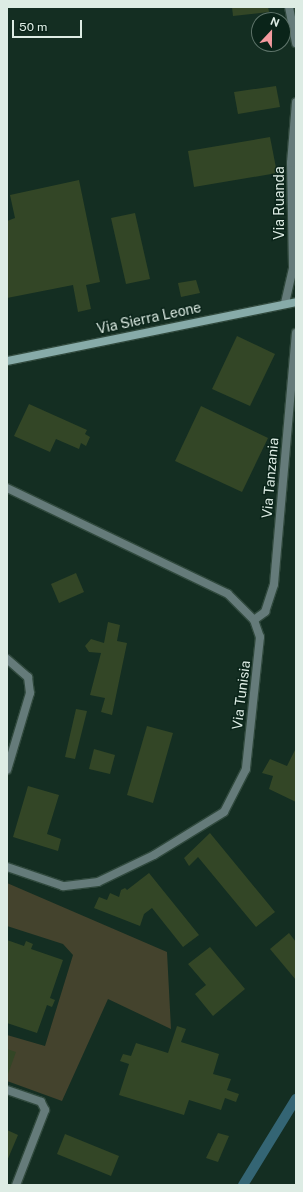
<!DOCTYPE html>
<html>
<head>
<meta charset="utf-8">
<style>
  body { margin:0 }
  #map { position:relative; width:303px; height:1192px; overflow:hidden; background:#142e22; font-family:"Public Sans",sans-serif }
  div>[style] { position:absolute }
  .green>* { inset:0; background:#44432d }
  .canal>* { height:10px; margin:-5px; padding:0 5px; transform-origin:5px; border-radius:5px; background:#346574 }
  .building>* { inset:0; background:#334626 }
  .roads { filter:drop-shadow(1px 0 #30493d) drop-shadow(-1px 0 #30493d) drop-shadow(0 1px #30493d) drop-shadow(0 -1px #30493d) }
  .street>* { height:8px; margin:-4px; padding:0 4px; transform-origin:4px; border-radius:4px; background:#657b7a }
  .secondary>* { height:8px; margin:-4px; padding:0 4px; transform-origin:4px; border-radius:4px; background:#87aba9 }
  span { translate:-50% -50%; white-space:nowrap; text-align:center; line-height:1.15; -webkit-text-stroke:3px #0a2419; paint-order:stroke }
  .street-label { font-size:14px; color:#ddece4 }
  .frame { position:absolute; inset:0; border:8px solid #ddece4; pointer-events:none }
  .north { position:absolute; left:251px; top:12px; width:40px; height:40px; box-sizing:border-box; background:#0a2419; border:1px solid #5e746a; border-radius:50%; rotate:22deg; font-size:11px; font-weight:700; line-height:16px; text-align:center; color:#ddece4 }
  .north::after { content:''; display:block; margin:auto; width:14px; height:18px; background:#f49b9f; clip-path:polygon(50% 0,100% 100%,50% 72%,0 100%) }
  .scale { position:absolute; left:12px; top:20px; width:70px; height:18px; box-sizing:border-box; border:2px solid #ddece4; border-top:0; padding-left:5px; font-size:12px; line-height:14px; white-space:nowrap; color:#ddece4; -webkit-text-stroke:3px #0a2419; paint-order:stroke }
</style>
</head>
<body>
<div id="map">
  <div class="green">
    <i style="clip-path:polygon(7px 883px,167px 952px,171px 1029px,108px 999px,62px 1101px,7px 1081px,7px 1035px,45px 1046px,73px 955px,63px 944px,7px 926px)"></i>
  </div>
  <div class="canal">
    <i style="left:243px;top:1185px;width:101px;rotate:-58.4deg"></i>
  </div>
  <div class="building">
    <i style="clip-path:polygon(232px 7px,268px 7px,269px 12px,233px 16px)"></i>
    <i style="clip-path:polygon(276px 86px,280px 107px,238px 114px,234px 92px)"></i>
    <i style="clip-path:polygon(270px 137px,277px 173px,194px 187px,188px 151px)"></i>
    <i style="clip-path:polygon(79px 180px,100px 282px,86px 285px,91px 309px,78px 312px,73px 285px,7px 298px,7px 221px,15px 218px,10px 195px)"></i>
    <i style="clip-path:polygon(135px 213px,150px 279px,126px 284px,111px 218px)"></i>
    <i style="clip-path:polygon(196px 280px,200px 293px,181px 297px,178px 283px)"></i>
    <i style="clip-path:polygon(237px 336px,275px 354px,250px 406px,212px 389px)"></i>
    <i style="clip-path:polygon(29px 404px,87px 430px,85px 434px,90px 437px,86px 446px,81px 443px,79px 449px,56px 439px,50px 452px,14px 436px)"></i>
    <i style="clip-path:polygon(201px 406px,268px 438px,242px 492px,175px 461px)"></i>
    <i style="clip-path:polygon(76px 573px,84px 592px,59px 603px,51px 584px)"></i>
    <i style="clip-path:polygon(108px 622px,120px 625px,117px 641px,127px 643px,112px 715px,101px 712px,105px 698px,90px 695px,101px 653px,89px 652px,85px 646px,91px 639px,104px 643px)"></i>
    <i style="clip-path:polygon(76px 709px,87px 711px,75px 759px,65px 757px)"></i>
    <i style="clip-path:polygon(147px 726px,173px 733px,153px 803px,127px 795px)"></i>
    <i style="clip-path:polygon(296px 748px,296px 802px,269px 789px,273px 776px,262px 773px,270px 759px,287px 766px)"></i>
    <i style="clip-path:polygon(94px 749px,115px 755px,110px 774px,89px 769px)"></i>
    <i style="clip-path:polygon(28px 786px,59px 795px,47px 834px,61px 839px,58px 851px,13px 837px)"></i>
    <i style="clip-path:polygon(210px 833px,275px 912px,256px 927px,198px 857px,189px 866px,184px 858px)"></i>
    <i style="clip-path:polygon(149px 873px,199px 935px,183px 947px,152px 908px,144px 914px,140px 926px,94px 908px,99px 897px,107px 900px,110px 893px,119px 897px,121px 890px,125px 888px,127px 890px)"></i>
    <i style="clip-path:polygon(289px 933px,296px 942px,296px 980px,270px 949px)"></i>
    <i style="clip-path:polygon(7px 940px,24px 946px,26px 941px,33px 944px,31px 949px,63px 960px,50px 998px,55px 1000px,52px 1007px,47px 1005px,37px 1033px,7px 1023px)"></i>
    <i style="clip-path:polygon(210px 947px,245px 989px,213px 1016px,195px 994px,206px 985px,188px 964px)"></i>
    <i style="clip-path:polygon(177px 1026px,186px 1029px,181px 1042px,219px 1054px,213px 1074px,231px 1079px,227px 1090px,239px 1094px,236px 1102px,225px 1098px,221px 1110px,189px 1100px,184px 1115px,119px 1095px,129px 1064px,120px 1061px,123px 1054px,131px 1056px,136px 1043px,168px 1053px)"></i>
    <i style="clip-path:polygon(7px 1049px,16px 1052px,8px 1074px,7px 1074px)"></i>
    <i style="clip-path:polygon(7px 1130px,18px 1135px,7px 1161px)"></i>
    <i style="clip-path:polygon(218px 1133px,229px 1136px,218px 1162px,206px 1158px)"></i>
    <i style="clip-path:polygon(65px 1134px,119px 1156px,111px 1176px,57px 1154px)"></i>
  </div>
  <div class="roads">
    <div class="street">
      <i style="left:289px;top:7px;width:37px;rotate:79deg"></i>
      <i style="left:285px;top:303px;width:37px;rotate:-77deg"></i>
      <i style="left:293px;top:267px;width:104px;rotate:-91.1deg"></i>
      <i style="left:291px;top:163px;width:61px;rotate:-85.3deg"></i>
      <i style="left:7px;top:488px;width:245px;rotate:25.6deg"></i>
      <i style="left:228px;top:594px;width:37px;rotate:45deg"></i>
      <i style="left:254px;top:620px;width:18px;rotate:71deg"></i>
      <i style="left:260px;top:637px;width:133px;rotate:96.1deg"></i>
      <i style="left:246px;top:769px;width:48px;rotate:117.1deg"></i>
      <i style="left:224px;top:812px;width:82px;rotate:148.4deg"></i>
      <i style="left:154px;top:855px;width:62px;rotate:154.3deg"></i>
      <i style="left:98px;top:882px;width:35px;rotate:173deg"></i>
      <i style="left:63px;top:886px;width:59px;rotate:-161.3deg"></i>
      <i style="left:254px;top:620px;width:14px;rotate:-36deg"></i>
      <i style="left:265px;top:612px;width:29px;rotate:-72deg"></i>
      <i style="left:274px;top:584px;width:252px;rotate:-85deg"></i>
      <i style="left:7px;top:659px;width:28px;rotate:41deg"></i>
      <i style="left:28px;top:677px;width:16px;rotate:83deg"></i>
      <i style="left:30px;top:693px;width:80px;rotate:106.6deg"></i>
      <i style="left:7px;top:1090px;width:36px;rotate:19deg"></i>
      <i style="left:41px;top:1102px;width:9px;rotate:63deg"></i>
      <i style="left:45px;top:1110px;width:80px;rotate:111.1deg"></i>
    </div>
    <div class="secondary">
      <i style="left:7px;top:361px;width:295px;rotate:-11.5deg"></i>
    </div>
  </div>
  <div class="street-label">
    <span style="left:279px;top:203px;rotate:-90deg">Via Ruanda</span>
    <span style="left:149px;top:318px;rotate:-12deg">Via Sierra Leone</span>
    <span style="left:270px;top:478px;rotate:-85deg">Via Tanzania</span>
    <span style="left:241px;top:695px;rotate:-83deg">Via Tunisia</span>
  </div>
  <div class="frame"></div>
  <div class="north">N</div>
  <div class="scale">50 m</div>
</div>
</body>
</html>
